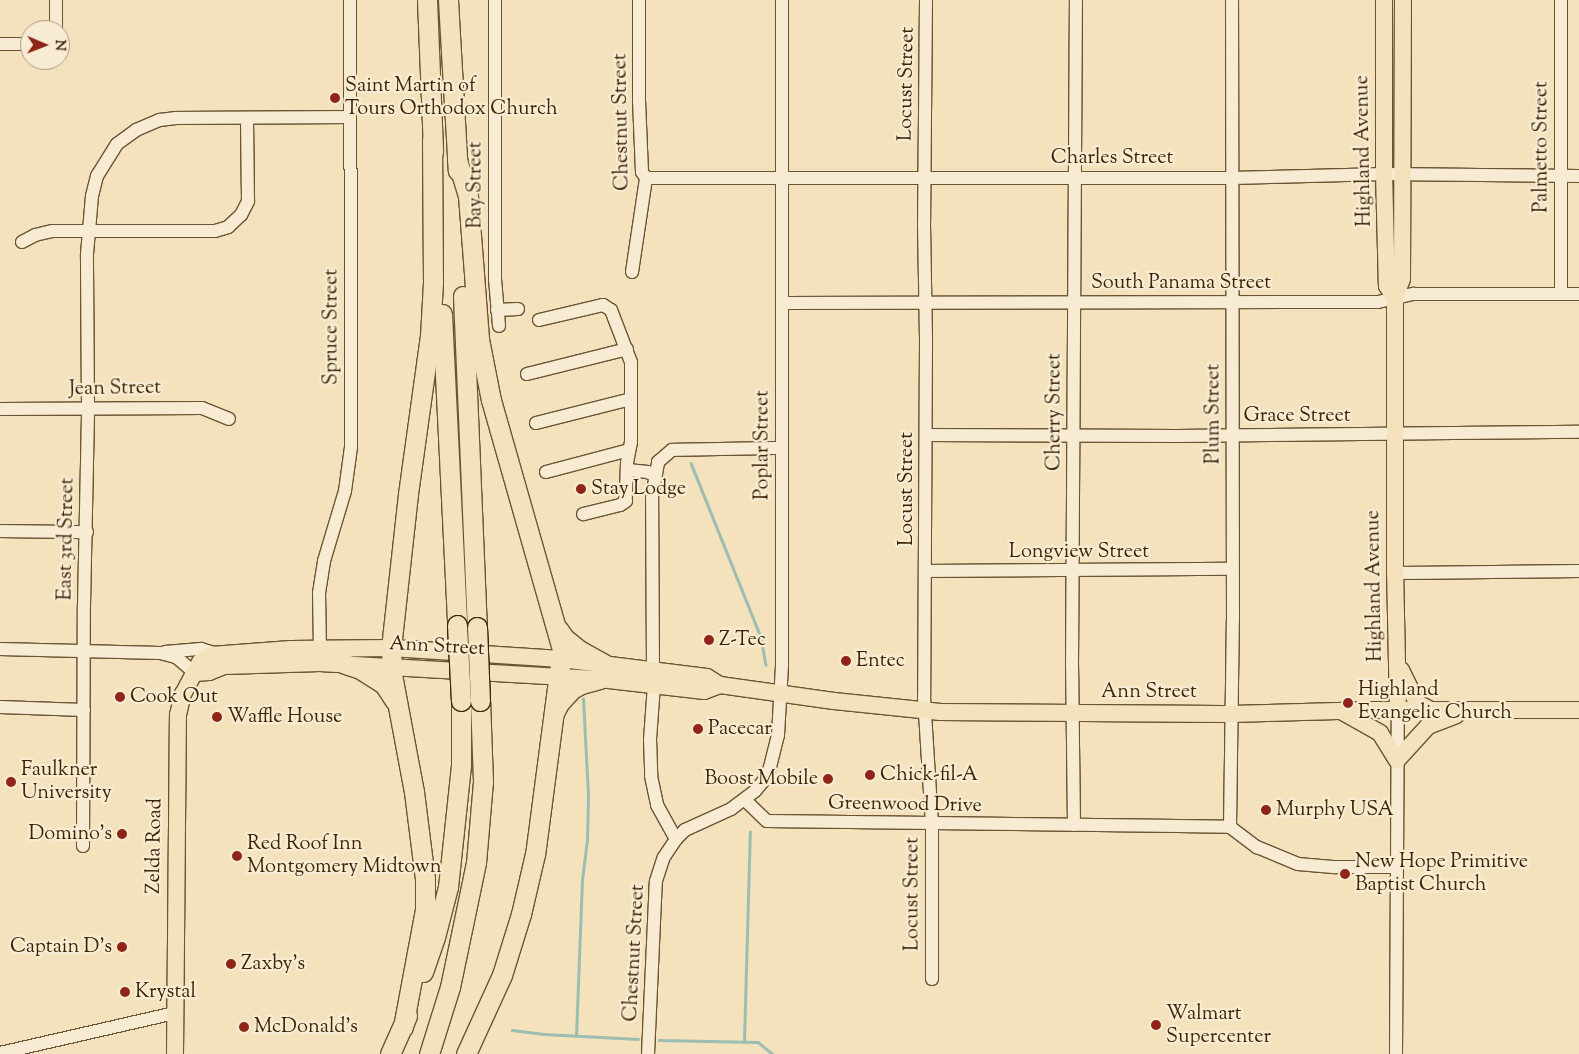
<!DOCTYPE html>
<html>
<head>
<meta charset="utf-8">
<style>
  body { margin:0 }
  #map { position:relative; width:1579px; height:1054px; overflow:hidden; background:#f3e2bc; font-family:"Sorts Mill Goudy",serif }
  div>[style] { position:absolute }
  .stream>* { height:2.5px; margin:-1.25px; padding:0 1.25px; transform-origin:1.25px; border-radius:1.25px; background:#9bbdb2 }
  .roads { filter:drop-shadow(1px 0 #6b5433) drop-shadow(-1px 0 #6b5433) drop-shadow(0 1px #6b5433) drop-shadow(0 -1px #6b5433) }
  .minor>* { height:12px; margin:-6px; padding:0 6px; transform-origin:6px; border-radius:6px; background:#f7ecd3 }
  .major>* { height:16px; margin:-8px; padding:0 8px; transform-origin:8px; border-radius:8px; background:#f3e2bc }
  .highway>* { height:19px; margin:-9.5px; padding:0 9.5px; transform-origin:9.5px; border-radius:9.5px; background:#f3e2bc }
  .bridges { filter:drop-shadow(1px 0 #3e2405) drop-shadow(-1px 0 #3e2405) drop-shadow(0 1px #3e2405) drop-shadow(0 -1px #3e2405) }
  .highway-bridge>* { height:19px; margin:-9.5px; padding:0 9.5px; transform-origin:9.5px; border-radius:9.5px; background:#f3e2bc }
  .dots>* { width:14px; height:14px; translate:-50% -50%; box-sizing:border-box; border:2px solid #f7ecd3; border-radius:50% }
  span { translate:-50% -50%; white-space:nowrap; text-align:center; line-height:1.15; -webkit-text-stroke:4.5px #f7ecd3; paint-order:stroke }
  .street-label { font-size:20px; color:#3e2405 }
  .poi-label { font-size:20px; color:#3e2405 }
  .left { translate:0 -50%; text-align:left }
  .right { translate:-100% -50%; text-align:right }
  .north { position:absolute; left:20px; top:20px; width:50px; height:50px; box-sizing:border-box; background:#f7ecd3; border:1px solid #ad9c81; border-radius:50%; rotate:91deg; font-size:14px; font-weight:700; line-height:20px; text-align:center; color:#3e2405 }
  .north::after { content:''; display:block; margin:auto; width:18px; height:22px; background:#8f2418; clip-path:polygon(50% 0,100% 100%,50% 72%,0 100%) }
</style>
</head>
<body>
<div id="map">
  <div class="stream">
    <i style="left:691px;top:463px;width:188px;rotate:68.1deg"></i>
    <i style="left:761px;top:637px;width:28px;rotate:80deg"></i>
    <i style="left:512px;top:1030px;width:32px;rotate:7deg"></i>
    <i style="left:544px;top:1034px;width:94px;rotate:3deg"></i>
    <i style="left:576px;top:1036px;width:156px;rotate:-87.8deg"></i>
    <i style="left:582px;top:880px;width:40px;rotate:-82.9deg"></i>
    <i style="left:587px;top:840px;width:45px;rotate:-88.7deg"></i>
    <i style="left:588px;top:795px;width:96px;rotate:-93deg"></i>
    <i style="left:659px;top:1040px;width:99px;rotate:1.2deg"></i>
    <i style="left:758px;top:1042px;width:19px;rotate:39deg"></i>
    <i style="left:744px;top:1041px;width:209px;rotate:-88.4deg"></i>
  </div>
  <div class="roads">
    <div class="minor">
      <i style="left:495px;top:0;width:279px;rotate:90deg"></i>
      <i style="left:495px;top:279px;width:47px;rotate:85.1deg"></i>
      <i style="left:926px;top:0;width:224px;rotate:90.5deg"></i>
      <i style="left:924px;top:224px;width:118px;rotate:89deg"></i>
      <i style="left:926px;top:342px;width:355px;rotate:90.3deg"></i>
      <i style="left:924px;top:697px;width:128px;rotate:86.4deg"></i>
      <i style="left:932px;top:825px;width:154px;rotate:90deg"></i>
      <i style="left:56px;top:30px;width:30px;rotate:-90deg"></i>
      <i style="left:0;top:44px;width:30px"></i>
      <i style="left:646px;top:178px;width:586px"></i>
      <i style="left:1232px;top:178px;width:152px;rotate:-1.5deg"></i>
      <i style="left:1384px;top:174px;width:195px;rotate:0.6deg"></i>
      <i style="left:22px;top:242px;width:15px;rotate:-28deg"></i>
      <i style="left:35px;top:235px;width:18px;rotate:-13deg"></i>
      <i style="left:53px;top:231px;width:162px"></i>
      <i style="left:215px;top:231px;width:14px;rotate:-17deg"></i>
      <i style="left:228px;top:227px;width:18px;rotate:-43deg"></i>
      <i style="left:241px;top:215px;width:16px;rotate:-63deg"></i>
      <i style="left:248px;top:201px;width:83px;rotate:-90.7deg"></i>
      <i style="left:632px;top:272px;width:95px;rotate:-81.5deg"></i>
      <i style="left:646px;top:178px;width:7px;rotate:-124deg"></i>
      <i style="left:642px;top:172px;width:71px;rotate:-92.4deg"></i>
      <i style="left:639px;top:101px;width:101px;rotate:-90deg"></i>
      <i style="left:1561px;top:294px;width:294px;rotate:-90deg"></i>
      <i style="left:782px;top:303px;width:596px;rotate:-0.1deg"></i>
      <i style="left:1378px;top:302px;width:37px;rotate:-13deg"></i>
      <i style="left:1414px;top:294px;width:165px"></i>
      <i style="left:497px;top:310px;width:21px;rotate:-3deg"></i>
      <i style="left:539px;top:320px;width:66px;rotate:-13.2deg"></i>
      <i style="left:603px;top:305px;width:9px;rotate:32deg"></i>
      <i style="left:611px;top:310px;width:56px;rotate:69deg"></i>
      <i style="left:631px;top:362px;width:80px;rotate:90deg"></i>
      <i style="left:631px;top:442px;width:21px;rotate:101deg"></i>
      <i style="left:627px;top:463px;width:38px;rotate:92deg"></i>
      <i style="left:626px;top:501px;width:7px;rotate:146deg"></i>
      <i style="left:620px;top:505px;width:38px;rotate:166deg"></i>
      <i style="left:527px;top:374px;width:103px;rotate:-14deg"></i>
      <i style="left:0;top:409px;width:202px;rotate:-0.3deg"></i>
      <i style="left:202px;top:408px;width:29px;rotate:22deg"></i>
      <i style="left:536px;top:423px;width:98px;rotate:-14.2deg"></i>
      <i style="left:926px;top:435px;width:251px;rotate:0.2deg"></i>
      <i style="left:1177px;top:436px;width:402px;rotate:-0.6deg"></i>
      <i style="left:628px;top:470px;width:20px;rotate:6deg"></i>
      <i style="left:648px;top:472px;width:8px;rotate:30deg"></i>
      <i style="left:546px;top:472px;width:86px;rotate:-14.8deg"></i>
      <i style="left:0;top:531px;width:87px;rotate:0.7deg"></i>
      <i style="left:925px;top:571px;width:307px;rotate:-0.4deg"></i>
      <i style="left:1395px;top:573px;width:184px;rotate:-0.6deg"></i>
      <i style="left:0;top:649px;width:160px;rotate:1.4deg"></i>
      <i style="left:160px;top:653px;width:16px;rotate:14deg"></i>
      <i style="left:176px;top:657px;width:25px;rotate:40deg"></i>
      <i style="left:320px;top:649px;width:56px;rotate:-91deg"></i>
      <i style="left:319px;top:593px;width:32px;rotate:-81deg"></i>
      <i style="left:324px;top:561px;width:73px;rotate:-73.3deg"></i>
      <i style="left:345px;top:491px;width:44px;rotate:-82.2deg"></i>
      <i style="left:351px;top:447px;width:447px;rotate:-90.1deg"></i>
      <i style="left:165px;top:652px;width:36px;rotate:-5deg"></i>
      <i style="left:201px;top:649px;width:17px;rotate:17deg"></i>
      <i style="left:653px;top:670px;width:173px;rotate:-90.3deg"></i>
      <i style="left:652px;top:497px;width:36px;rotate:-80deg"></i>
      <i style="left:658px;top:462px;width:18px;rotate:-41deg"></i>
      <i style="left:672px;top:450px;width:109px;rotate:-1.1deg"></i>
      <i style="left:654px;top:685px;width:54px;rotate:94.2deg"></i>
      <i style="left:650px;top:739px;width:37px;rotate:88deg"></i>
      <i style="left:651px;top:776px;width:30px;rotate:78deg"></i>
      <i style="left:657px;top:805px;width:39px;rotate:61deg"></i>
      <i style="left:0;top:707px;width:84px;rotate:2deg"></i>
      <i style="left:745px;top:800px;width:30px;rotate:44deg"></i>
      <i style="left:767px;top:821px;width:463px;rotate:0.7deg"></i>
      <i style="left:1074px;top:825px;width:160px;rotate:-90.7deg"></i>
      <i style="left:1072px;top:665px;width:665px;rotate:-89.66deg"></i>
      <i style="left:1230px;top:827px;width:207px;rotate:-89.2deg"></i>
      <i style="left:1233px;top:620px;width:620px;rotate:-90.09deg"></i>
      <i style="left:1230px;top:827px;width:34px;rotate:37deg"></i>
      <i style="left:1257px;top:847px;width:44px;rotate:22.5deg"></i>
      <i style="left:1298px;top:864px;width:38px;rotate:5deg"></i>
      <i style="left:1336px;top:867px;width:60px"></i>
      <i style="left:83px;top:846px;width:241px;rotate:-89.8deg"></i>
      <i style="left:84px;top:605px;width:197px;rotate:-88.8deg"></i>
      <i style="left:88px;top:408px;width:154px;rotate:-90.4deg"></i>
      <i style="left:87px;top:254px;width:58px;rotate:-85.1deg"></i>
      <i style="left:92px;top:196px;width:21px;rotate:-76deg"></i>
      <i style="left:97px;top:176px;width:38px;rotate:-58deg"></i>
      <i style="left:117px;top:144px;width:24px;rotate:-36deg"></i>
      <i style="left:136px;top:130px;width:26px;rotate:-23deg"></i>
      <i style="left:160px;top:120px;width:16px;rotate:-7deg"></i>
      <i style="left:176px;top:118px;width:174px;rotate:-0.3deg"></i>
      <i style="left:0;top:1053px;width:180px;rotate:-12.9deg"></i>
      <i style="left:648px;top:1054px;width:173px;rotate:-87.4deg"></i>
      <i style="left:656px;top:881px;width:25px;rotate:-72deg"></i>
      <i style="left:664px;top:857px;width:22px;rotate:-56deg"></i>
      <i style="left:676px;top:839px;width:13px;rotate:-45deg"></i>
      <i style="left:685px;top:830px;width:51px;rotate:-24.5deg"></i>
      <i style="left:731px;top:809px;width:30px;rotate:-37deg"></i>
      <i style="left:755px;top:791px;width:16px;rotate:-50deg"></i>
      <i style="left:765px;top:779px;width:13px;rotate:-67deg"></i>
      <i style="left:770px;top:767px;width:33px;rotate:-76deg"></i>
      <i style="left:778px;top:735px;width:70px;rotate:-86.7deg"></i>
      <i style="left:782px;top:665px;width:665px;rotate:-90deg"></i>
      <i style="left:1396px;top:1054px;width:343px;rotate:-89.7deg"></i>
    </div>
    <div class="major">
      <i style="left:1384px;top:0;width:174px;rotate:90deg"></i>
      <i style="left:1384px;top:174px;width:112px;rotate:88.5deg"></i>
      <i style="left:1387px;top:286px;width:14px;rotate:56deg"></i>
      <i style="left:1401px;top:670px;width:37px;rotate:64deg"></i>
      <i style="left:1417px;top:703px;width:18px;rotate:27deg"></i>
      <i style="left:195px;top:673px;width:14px;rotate:-4deg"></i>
      <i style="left:209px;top:672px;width:16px;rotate:-22deg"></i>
      <i style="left:224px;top:666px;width:96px;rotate:-1.8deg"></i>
      <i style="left:320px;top:663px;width:280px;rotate:3.3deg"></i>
      <i style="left:600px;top:679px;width:105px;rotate:6.6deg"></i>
      <i style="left:704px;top:691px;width:17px;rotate:-21deg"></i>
      <i style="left:1341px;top:711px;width:45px;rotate:29.4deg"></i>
      <i style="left:1380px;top:733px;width:32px;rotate:58deg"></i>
      <i style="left:1397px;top:760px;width:46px;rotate:-47.6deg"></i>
      <i style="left:1428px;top:726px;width:30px;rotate:-21deg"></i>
      <i style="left:1398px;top:711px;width:138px;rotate:-91.2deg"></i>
      <i style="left:1395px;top:573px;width:275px;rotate:-90deg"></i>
      <i style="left:1395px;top:298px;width:20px;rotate:-70deg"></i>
      <i style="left:1402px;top:279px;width:279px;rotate:-89.8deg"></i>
      <i style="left:175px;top:1054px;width:339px;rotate:-89.5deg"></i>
      <i style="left:178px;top:715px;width:22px;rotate:-77deg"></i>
      <i style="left:183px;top:694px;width:36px;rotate:-62deg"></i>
      <i style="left:200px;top:662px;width:13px;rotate:-32deg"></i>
      <i style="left:211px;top:655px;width:80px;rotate:-4.3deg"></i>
      <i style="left:291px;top:649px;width:100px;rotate:-0.6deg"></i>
      <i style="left:391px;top:648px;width:170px;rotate:3.7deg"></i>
      <i style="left:561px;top:659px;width:147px;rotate:7deg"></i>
      <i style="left:707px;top:677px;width:15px;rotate:32deg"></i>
      <i style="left:720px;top:685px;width:115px;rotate:8deg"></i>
      <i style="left:834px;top:701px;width:107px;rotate:5.9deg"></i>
      <i style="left:940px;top:712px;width:292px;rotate:0.4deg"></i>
      <i style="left:1232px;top:714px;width:141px;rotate:-1.6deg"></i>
      <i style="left:1373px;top:710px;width:206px"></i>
    </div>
    <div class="highway">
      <i style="left:427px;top:0;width:152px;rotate:87.7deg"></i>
      <i style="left:448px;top:0;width:171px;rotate:86.7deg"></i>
      <i style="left:457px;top:160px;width:38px;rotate:73deg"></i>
      <i style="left:468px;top:196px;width:143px;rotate:85.6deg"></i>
      <i style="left:479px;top:339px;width:62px;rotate:78.9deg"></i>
      <i style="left:491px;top:400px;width:260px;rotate:74.1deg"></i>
      <i style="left:562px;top:650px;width:206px;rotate:97.5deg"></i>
      <i style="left:535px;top:854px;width:62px;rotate:103.1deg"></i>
      <i style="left:521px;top:914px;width:64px;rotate:107.3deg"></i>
      <i style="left:502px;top:975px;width:87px;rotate:114.5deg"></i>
      <i style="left:463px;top:296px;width:331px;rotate:87.6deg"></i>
      <i style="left:442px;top:314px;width:311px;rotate:87.2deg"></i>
      <i style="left:558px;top:629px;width:11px;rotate:56deg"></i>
      <i style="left:564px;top:638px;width:19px;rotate:39deg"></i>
      <i style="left:579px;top:650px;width:29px;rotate:29deg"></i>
      <i style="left:345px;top:664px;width:16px;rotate:18deg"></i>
      <i style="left:360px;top:669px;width:28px;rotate:32deg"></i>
      <i style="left:384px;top:684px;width:20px;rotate:57deg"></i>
      <i style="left:554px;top:713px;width:11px;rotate:-63deg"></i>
      <i style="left:559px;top:703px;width:19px;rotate:-47deg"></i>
      <i style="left:572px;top:689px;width:10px;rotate:-29deg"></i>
      <i style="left:581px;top:684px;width:20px;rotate:-15deg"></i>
      <i style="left:423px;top:972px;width:37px;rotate:-71deg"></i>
      <i style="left:435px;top:937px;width:52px;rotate:-75.4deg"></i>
      <i style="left:448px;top:887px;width:123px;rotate:-83.9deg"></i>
      <i style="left:461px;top:765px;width:64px;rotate:-90deg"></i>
      <i style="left:403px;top:1027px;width:119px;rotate:-79.4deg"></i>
      <i style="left:425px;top:910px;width:31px;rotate:-90deg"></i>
      <i style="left:425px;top:879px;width:88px;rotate:-97.2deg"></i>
      <i style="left:414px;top:792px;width:119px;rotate:-100.6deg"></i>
      <i style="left:392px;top:675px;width:27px;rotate:-92deg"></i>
      <i style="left:391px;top:648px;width:155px;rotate:-83.7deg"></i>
      <i style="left:408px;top:494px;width:160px;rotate:-82.1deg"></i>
      <i style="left:430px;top:336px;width:53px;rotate:-86.8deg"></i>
      <i style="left:433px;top:283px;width:143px;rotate:-90.4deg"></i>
      <i style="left:390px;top:1054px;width:42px;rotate:-65.9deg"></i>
      <i style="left:429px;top:1054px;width:70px;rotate:-72.6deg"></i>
      <i style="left:450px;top:987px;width:127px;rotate:-78.2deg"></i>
      <i style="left:476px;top:863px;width:82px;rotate:-85.1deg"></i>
      <i style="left:483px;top:781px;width:80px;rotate:-92.1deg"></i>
    </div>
  </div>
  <div class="bridges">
    <div class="highway-bridge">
      <i style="left:457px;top:625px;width:76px;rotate:87deg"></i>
      <i style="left:477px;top:627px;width:74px;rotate:87.7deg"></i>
    </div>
  </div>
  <div class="dots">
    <i style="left:335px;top:98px;background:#8f2418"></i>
    <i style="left:581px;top:489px;background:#8f2418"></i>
    <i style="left:709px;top:640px;background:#8f2418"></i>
    <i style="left:846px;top:661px;background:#8f2418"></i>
    <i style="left:120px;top:697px;background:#8f2418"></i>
    <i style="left:1348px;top:703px;background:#8f2418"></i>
    <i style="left:217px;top:717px;background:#8f2418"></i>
    <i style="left:698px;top:729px;background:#8f2418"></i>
    <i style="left:870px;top:775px;background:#8f2418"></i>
    <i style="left:828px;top:779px;background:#8f2418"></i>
    <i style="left:11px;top:782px;background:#8f2418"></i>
    <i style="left:1266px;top:810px;background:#8f2418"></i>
    <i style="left:122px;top:834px;background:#8f2418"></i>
    <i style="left:237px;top:856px;background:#8f2418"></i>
    <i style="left:1345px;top:874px;background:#8f2418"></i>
    <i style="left:122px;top:947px;background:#8f2418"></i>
    <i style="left:231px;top:964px;background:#8f2418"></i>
    <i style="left:125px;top:992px;background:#8f2418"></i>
    <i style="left:1156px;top:1025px;background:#8f2418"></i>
    <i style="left:244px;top:1027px;background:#8f2418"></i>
  </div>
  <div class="street-label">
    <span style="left:907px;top:84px;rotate:-89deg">Locust Street</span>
    <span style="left:622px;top:122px;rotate:-91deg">Chestnut Street</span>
    <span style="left:1542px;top:147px;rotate:-90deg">Palmetto Street</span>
    <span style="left:1364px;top:151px;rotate:-91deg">Highland Avenue</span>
    <span style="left:1112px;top:158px">Charles Street</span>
    <span style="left:476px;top:185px;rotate:-90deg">Bay Street</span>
    <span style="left:1181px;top:283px">South Panama Street</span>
    <span style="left:332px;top:327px;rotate:-90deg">Spruce Street</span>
    <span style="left:115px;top:389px;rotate:-1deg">Jean Street</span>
    <span style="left:1055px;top:412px;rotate:-90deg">Cherry Street</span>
    <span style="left:1214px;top:414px;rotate:-90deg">Plum Street</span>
    <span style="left:1297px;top:416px">Grace Street</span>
    <span style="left:763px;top:445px;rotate:-90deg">Poplar Street</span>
    <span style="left:907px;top:489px;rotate:-90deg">Locust Street</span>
    <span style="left:67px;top:539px;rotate:-89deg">East 3rd Street</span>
    <span style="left:1079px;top:552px">Longview Street</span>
    <span style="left:1375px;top:586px;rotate:-91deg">Highland Avenue</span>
    <span style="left:437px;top:647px;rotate:3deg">Ann Street</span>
    <span style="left:1149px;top:692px">Ann Street</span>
    <span style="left:905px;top:805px;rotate:1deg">Greenwood Drive</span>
    <span style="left:155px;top:846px;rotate:-89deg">Zelda Road</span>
    <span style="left:913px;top:894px;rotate:-90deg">Locust Street</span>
    <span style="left:635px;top:953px;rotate:-87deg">Chestnut Street</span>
  </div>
  <div class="poi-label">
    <span class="left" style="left:345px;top:98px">Saint Martin of<br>Tours Orthodox Church</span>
    <span class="left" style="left:591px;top:489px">Stay Lodge</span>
    <span class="left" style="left:719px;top:640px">Z-Tec</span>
    <span class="left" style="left:856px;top:661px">Entec</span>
    <span class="left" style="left:1358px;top:702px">Highland<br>Evangelic Church</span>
    <span class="left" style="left:130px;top:697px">Cook Out</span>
    <span class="left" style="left:227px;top:717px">Waffle House</span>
    <span class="left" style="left:708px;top:729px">Pacecar</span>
    <span class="left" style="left:21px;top:782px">Faulkner<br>University</span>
    <span class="left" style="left:880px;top:775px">Chick-fil-A</span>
    <span class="right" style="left:818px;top:779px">Boost Mobile</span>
    <span class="left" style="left:1276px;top:810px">Murphy USA</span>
    <span class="right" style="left:112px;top:834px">Domino's</span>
    <span class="left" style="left:247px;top:856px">Red Roof Inn<br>Montgomery Midtown</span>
    <span class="left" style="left:1355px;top:874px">New Hope Primitive<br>Baptist Church</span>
    <span class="right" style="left:112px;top:947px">Captain D's</span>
    <span class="left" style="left:241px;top:964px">Zaxby's</span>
    <span class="left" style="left:135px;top:992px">Krystal</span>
    <span class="left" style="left:1166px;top:1026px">Walmart<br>Supercenter</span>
    <span class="left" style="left:254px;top:1027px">McDonald's</span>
  </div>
  <div class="north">N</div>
</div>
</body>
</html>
